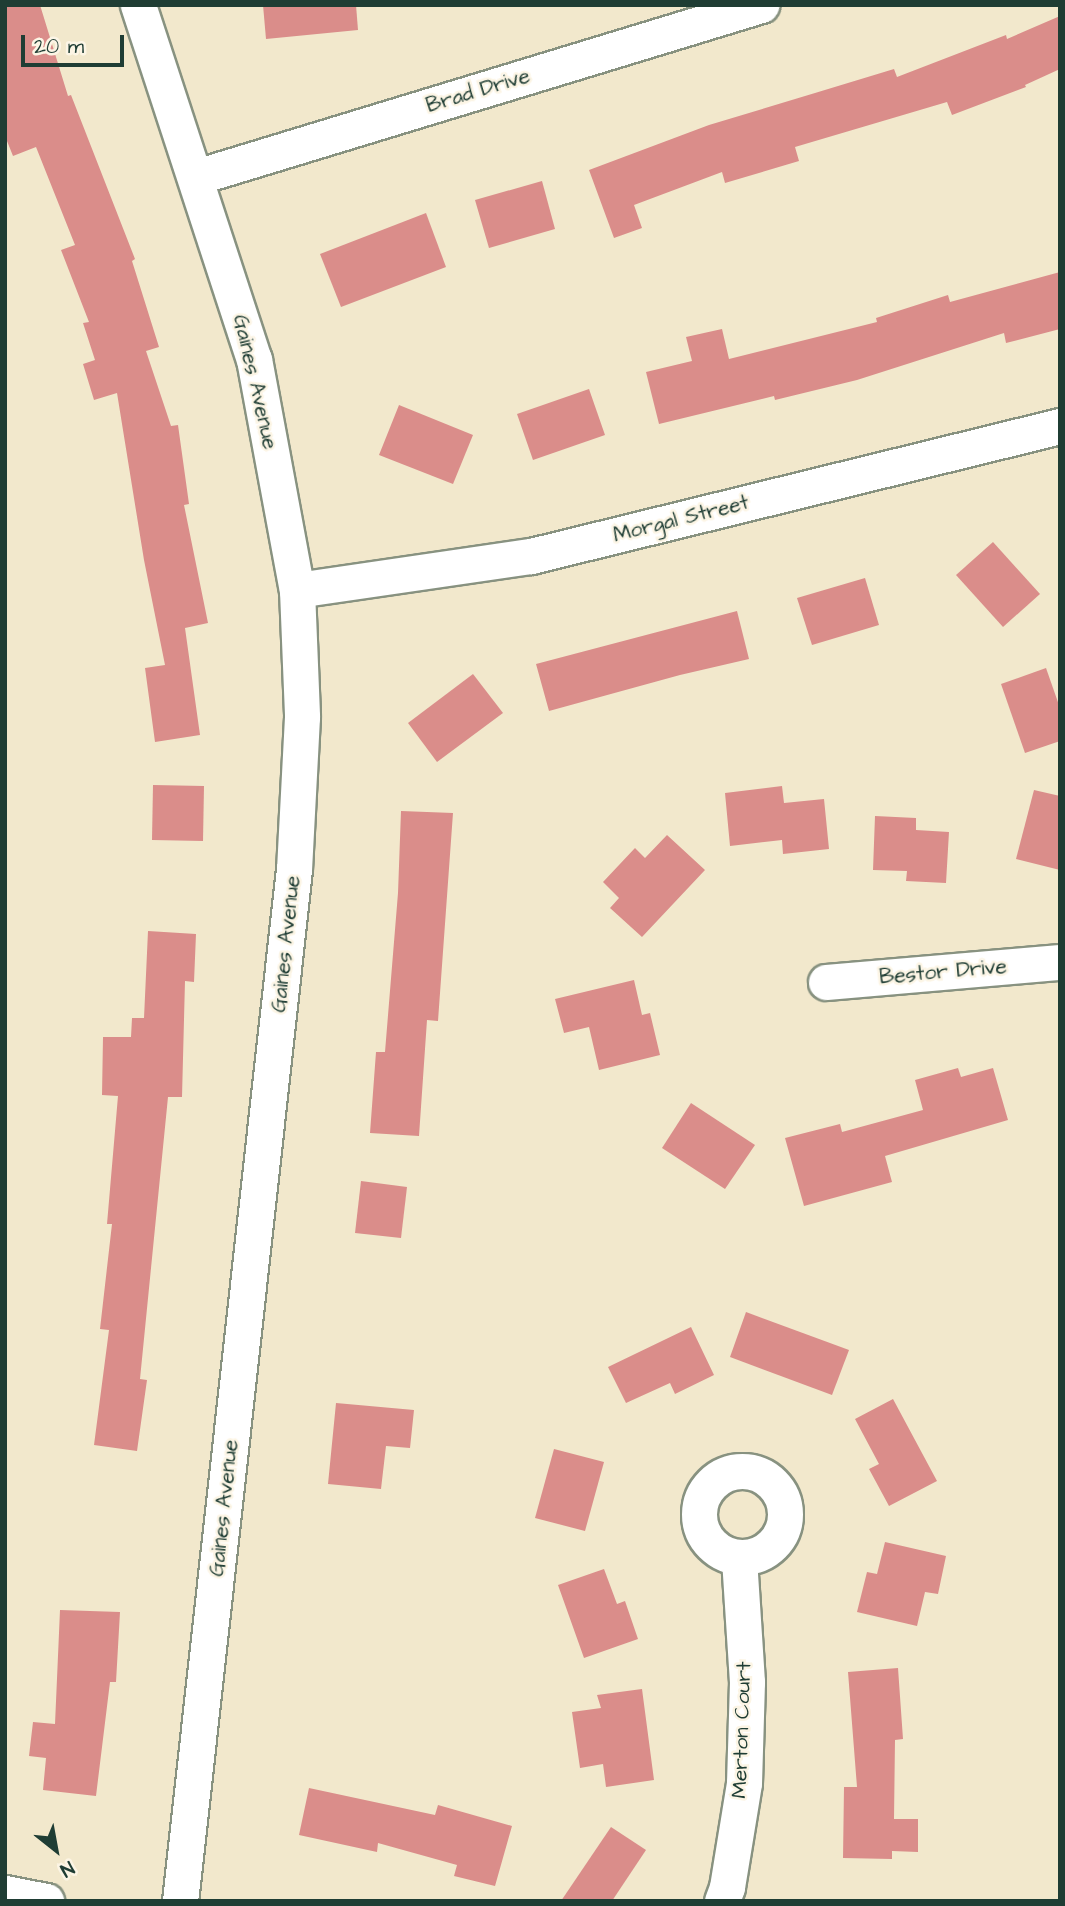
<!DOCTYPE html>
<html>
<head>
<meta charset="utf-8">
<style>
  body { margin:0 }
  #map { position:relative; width:1065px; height:1906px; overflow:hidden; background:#f2e8cc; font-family:"Architects Daughter",sans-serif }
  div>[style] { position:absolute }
  .building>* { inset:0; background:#da8d8a }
  .roads { filter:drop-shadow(2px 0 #889280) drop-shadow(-2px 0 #889280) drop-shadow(0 2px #889280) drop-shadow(0 -2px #889280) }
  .minor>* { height:35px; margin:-17.5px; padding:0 17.5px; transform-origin:17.5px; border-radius:17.5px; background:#fff }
  .minor>.ring { margin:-17.5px; padding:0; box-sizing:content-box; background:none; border:35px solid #fff; border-radius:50% }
  span { translate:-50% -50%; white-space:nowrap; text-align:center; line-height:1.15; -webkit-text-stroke:5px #fcf5e5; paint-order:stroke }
  .street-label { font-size:21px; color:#1f3d34 }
  .frame { position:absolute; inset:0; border:7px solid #1f3d34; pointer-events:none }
  .north { position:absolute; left:21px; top:1815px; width:70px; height:70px; -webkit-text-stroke:5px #fcf5e5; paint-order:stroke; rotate:149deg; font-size:19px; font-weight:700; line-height:28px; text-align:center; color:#1f3d34 }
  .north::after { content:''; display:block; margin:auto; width:24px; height:32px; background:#1f3d34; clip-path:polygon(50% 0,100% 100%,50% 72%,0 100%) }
  .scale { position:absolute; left:21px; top:35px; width:103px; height:32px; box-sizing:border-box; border:4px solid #1f3d34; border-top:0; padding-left:9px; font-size:21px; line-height:24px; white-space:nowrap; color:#1f3d34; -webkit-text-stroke:5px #fcf5e5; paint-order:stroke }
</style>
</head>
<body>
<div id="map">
  <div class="building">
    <i style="clip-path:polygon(5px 5px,40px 5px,68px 96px,71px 95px,135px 259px,132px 261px,159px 347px,146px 351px,171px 426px,178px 425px,189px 504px,184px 505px,208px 623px,185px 628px,200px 735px,155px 742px,145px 668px,165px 665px,144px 560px,117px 393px,94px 400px,83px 364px,95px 360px,83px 323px,89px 322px,61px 250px,75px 245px,36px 147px,13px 156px,5px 136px)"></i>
    <i style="clip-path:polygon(263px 5px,356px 5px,358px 30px,266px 39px)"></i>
    <i style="clip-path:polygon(1060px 16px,1060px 69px,1025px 85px,1026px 87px,952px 115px,947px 102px,795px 147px,799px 161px,725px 183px,722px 172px,634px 205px,642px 228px,614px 238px,589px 170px,709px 125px,815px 93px,894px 69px,897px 77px,1006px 35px,1007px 39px)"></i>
    <i style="clip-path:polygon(542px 181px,555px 229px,489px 248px,475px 200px)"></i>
    <i style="clip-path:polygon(426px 213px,446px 267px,341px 307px,320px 254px)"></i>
    <i style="clip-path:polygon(1060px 272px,1060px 329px,1006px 343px,1004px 333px,857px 380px,775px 400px,774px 396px,659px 424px,646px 372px,692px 361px,686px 337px,722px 329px,729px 359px,877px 322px,876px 318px,948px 295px,950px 302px)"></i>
    <i style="clip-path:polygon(589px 389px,605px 435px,533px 460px,517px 414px)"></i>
    <i style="clip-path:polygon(399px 405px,473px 435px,453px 484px,379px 455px)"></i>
    <i style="clip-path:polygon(993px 542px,1040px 594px,1003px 627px,956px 575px)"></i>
    <i style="clip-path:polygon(865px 578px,879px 625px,812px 645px,797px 598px)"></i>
    <i style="clip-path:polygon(737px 611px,749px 659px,680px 675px,549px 711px,536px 664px)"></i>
    <i style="clip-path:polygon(1046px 668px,1060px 708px,1060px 741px,1025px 753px,1001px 684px)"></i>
    <i style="clip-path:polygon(473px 674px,503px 713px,437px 762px,408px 723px)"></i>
    <i style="clip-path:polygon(153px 785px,204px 786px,203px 841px,152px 840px)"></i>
    <i style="clip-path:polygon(782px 786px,784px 803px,824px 799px,829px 849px,783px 854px,782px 840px,730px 846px,725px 793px)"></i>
    <i style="clip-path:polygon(1034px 790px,1060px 796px,1060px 870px,1016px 859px)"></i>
    <i style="clip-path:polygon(401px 811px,453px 813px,438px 1021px,427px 1020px,419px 1136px,370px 1133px,376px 1052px,385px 1052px,398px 893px)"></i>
    <i style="clip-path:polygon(875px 816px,916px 818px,916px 830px,949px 832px,946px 883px,906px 881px,907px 871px,873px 870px)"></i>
    <i style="clip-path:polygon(667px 835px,705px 870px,642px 937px,610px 908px,619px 898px,603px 882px,635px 848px,645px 858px)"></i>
    <i style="clip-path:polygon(148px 931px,196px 934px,194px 982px,185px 981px,182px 1097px,168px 1097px,140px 1379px,147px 1380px,137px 1451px,94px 1445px,109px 1330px,100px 1329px,112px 1224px,107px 1224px,118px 1096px,102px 1095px,103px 1037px,131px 1037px,132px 1018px,144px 1018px)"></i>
    <i style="clip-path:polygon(634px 980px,642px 1015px,650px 1013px,660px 1055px,599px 1070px,589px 1027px,564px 1033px,555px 999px)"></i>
    <i style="clip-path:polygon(958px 1068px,961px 1077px,993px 1068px,1008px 1120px,885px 1156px,892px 1182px,804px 1206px,785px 1138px,840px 1124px,842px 1132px,923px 1110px,915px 1080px)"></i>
    <i style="clip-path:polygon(691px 1103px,755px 1145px,725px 1189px,662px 1148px)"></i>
    <i style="clip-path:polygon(361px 1181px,407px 1187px,401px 1238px,355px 1233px)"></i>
    <i style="clip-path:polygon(746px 1312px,849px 1350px,832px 1395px,730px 1357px)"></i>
    <i style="clip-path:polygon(691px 1327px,714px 1375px,675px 1394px,670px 1383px,626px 1403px,608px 1367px)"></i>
    <i style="clip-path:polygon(893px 1399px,937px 1481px,889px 1506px,869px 1469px,879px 1464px,855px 1419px)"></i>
    <i style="clip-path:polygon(336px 1403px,414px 1410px,410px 1448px,386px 1446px,381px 1489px,328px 1484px)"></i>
    <i style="clip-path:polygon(554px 1449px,604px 1462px,585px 1531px,535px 1518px)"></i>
    <i style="clip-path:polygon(885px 1542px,946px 1556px,938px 1594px,925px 1592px,917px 1626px,857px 1612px,867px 1572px,877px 1574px)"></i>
    <i style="clip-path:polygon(604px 1569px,617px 1604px,625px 1601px,638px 1639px,584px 1658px,558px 1585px)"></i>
    <i style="clip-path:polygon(60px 1610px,120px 1612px,116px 1682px,110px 1682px,96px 1796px,43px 1790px,46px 1758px,29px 1756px,33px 1722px,55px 1724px)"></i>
    <i style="clip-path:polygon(898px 1668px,903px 1739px,895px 1740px,894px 1819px,918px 1819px,918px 1852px,892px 1851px,892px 1859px,843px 1858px,844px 1787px,857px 1787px,848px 1672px)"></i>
    <i style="clip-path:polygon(642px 1689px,654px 1780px,606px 1787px,603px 1764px,580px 1768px,572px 1712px,601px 1708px,597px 1695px)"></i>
    <i style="clip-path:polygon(309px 1788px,435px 1815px,438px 1805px,512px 1826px,495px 1886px,454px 1876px,457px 1865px,378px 1843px,377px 1852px,299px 1835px)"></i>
    <i style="clip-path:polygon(611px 1827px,646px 1850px,612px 1901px,561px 1901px)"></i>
  </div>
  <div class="roads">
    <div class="minor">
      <i style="left:138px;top:5px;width:373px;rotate:71.9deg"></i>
      <i style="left:254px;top:359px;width:235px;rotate:79.5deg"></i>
      <i style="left:297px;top:590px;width:127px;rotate:87.7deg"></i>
      <i style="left:302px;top:717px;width:152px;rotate:93deg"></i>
      <i style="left:294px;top:869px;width:1038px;rotate:96.3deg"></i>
      <i style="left:196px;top:177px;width:591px;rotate:-16.93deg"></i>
      <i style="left:297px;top:590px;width:236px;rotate:-8.3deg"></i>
      <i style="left:531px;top:556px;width:545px;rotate:-13.81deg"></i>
      <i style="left:826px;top:982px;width:235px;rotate:-4.9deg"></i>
      <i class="ring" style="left:699px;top:1471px;width:51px;height:51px"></i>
      <i style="left:5px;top:1893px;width:42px;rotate:11deg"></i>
      <i style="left:722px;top:1901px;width:15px;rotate:-70deg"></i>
      <i style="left:727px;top:1887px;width:105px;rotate:-80.7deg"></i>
      <i style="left:744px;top:1783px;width:101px;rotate:-88.3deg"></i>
      <i style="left:747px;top:1682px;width:125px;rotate:-93.7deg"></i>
    </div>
  </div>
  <div class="street-label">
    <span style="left:478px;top:91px;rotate:-17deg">Brad Drive</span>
    <span style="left:255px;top:382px;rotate:77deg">Gaines Avenue</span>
    <span style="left:681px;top:519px;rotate:-14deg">Morgal Street</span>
    <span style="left:286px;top:944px;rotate:-84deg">Gaines Avenue</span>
    <span style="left:943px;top:972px;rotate:-5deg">Bestor Drive</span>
    <span style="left:224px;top:1508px;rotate:-84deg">Gaines Avenue</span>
    <span style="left:742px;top:1730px;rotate:-88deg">Merton Court</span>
  </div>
  <div class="frame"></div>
  <div class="north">N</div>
  <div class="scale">20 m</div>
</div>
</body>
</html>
